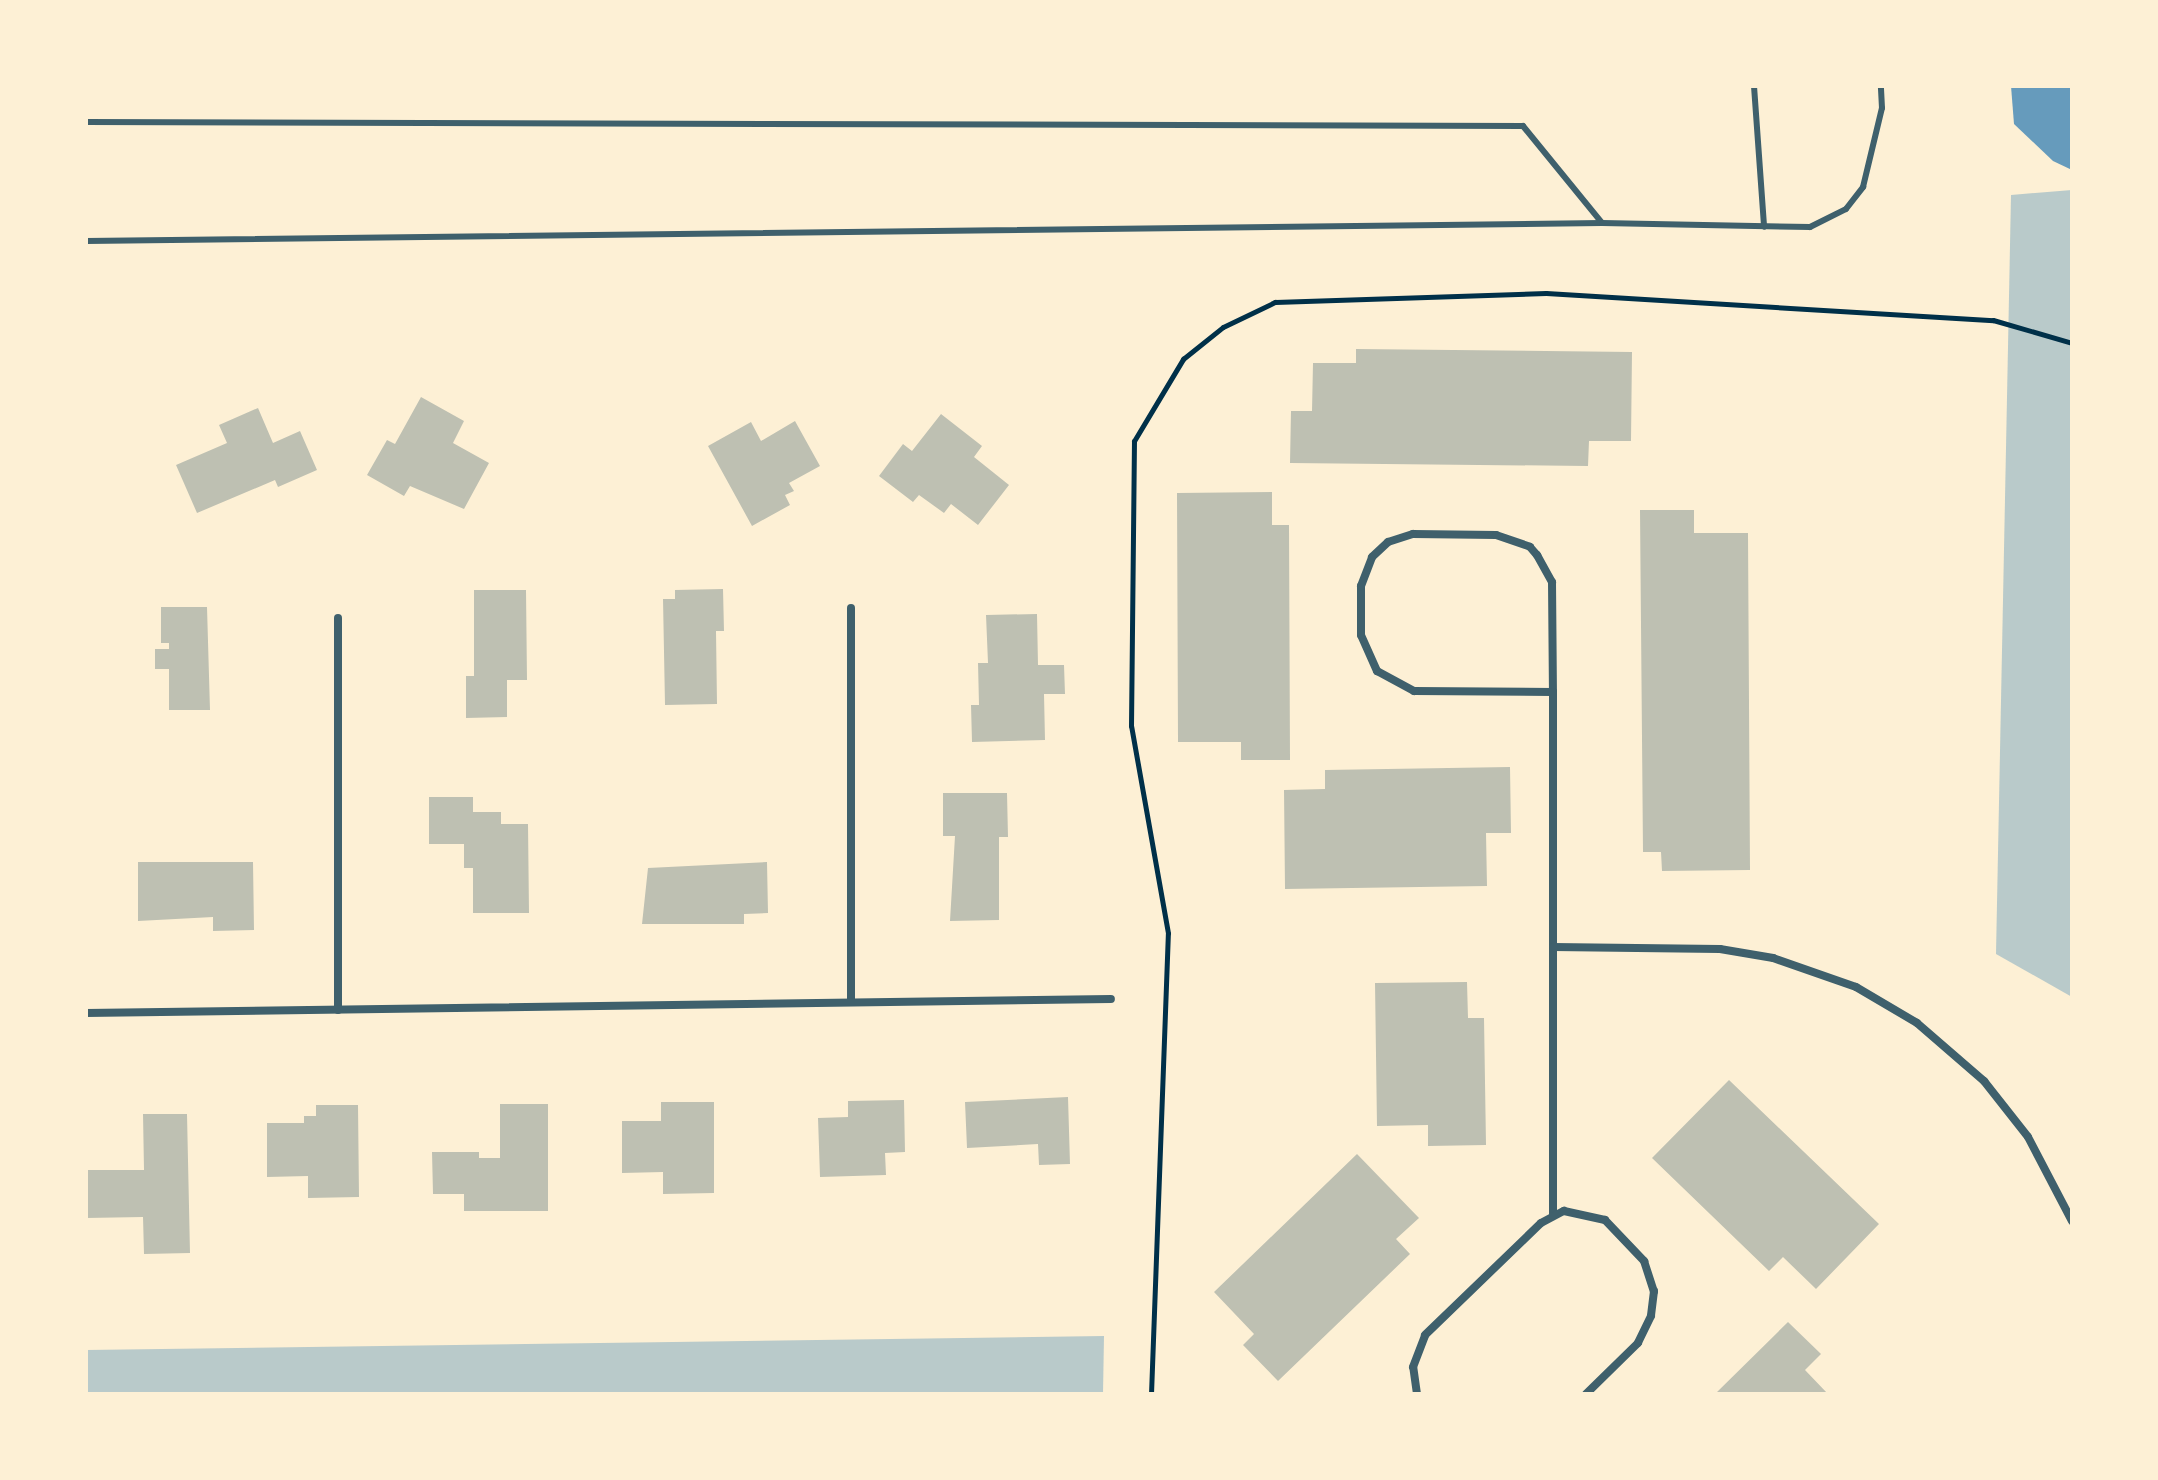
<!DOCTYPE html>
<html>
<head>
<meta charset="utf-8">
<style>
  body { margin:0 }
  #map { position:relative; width:2158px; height:1480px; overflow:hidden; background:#fdf0d5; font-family:"DM Sans",sans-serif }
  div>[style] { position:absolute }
  .green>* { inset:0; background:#b9caca }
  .water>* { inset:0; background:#669bbc }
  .building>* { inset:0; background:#bec0b2 }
  .path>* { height:5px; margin:-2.5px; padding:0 2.5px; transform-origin:2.5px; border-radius:2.5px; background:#003049 }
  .service>* { height:6px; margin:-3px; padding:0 3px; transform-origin:3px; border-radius:3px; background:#3f606c }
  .minor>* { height:8px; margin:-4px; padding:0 4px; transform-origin:4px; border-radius:4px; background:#3f606c }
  span { translate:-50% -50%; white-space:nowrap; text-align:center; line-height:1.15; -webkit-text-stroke:6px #fdf0d5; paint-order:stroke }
  .frame { position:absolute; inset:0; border:88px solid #fdf0d5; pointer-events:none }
</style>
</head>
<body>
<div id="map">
  <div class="green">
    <i style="clip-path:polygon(2072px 190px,2072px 997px,1996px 954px,2011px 195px)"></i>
    <i style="clip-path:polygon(1104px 1336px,1103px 1394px,86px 1394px,86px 1350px)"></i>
  </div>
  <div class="water">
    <i style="clip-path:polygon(2011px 86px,2072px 86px,2072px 170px,2053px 161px,2014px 124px)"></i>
  </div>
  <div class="building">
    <i style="clip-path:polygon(1356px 349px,1632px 352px,1631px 441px,1589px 441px,1588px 466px,1290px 463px,1291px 411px,1312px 411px,1313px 363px,1356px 363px)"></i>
    <i style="clip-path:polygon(421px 397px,464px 421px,453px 443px,489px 463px,464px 509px,410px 486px,404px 496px,367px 475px,387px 440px,395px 444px)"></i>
    <i style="clip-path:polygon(258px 408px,273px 443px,300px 431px,317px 470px,278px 487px,275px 480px,197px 513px,176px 465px,227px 443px,219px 425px)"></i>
    <i style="clip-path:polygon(941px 414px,982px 446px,974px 457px,1009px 485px,978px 525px,951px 504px,944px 513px,919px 495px,913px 502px,879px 476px,903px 444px,912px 451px)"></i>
    <i style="clip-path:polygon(795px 421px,820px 466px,789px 483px,794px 491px,785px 495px,790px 505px,752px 526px,708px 446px,751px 422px,761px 441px)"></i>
    <i style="clip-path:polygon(1272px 492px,1272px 525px,1289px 525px,1290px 760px,1241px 760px,1241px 742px,1178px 742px,1177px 493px)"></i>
    <i style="clip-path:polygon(1640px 510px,1694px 510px,1694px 533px,1748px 533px,1750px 870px,1662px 871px,1661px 852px,1643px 852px)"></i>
    <i style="clip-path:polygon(723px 589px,724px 631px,716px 631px,717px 704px,665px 705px,663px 599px,675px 599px,675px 590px)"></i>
    <i style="clip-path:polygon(474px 590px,526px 590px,527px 680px,507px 680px,507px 717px,466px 718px,466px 676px,474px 676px)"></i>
    <i style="clip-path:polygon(161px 607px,207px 607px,210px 710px,169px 710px,169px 669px,155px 669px,155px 649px,169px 649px,169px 643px,161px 643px)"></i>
    <i style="clip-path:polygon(1037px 614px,1038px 665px,1064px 665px,1065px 694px,1044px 694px,1045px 740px,972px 742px,971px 705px,979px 705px,978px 663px,988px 663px,986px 615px)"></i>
    <i style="clip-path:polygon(1510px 767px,1511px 833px,1486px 833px,1487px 886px,1285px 889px,1284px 790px,1325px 789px,1325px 770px)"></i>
    <i style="clip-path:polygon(943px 793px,1007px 793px,1008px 837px,999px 837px,999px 920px,950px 921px,955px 836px,943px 836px)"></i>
    <i style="clip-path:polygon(429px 797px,473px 797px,473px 812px,501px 812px,501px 824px,528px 824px,529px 913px,473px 913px,473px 868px,464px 868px,464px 844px,429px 844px)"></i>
    <i style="clip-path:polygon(138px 862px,253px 862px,254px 930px,213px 931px,213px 917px,138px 921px)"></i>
    <i style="clip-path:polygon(767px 862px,768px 913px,744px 914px,744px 924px,642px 924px,648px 868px)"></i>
    <i style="clip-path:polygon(1467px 982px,1468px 1018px,1484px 1018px,1486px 1145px,1428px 1146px,1428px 1125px,1377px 1126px,1375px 983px)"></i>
    <i style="clip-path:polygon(1729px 1080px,1879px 1224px,1816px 1289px,1783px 1257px,1769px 1271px,1652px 1158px)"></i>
    <i style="clip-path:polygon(1068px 1097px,1070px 1164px,1039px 1165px,1038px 1144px,967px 1148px,965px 1102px)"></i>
    <i style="clip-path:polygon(904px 1100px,905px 1152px,885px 1153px,886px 1175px,820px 1177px,818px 1118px,848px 1117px,848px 1101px)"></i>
    <i style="clip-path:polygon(661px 1102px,714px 1102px,714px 1193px,663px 1194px,663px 1172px,622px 1173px,622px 1121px,661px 1121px)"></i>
    <i style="clip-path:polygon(500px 1104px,548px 1104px,548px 1211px,464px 1211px,464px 1194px,433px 1194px,432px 1152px,479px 1152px,479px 1158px,500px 1158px)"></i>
    <i style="clip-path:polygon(316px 1105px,358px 1105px,359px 1197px,308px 1198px,308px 1176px,267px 1177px,267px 1123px,304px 1123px,304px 1116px,316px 1116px)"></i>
    <i style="clip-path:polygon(143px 1114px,187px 1114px,190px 1253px,144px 1254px,143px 1217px,86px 1218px,86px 1170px,144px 1170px)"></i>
    <i style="clip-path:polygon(1357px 1154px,1419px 1218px,1396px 1239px,1410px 1254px,1278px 1381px,1243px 1345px,1254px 1334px,1214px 1292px)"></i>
    <i style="clip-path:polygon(1788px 1322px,1821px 1354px,1805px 1370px,1828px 1394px,1715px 1394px)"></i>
  </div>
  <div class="path">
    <i style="left:1151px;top:1394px;width:461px;rotate:-87.9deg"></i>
    <i style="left:1168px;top:933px;width:210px;rotate:-100.1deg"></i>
    <i style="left:1131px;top:726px;width:285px;rotate:-89.4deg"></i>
    <i style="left:1134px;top:441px;width:96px;rotate:-59.1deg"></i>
    <i style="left:1183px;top:359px;width:51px;rotate:-38.7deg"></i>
    <i style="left:1223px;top:327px;width:58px;rotate:-25.7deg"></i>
    <i style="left:1275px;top:302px;width:271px;rotate:-1.9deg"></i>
    <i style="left:1546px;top:293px;width:448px;rotate:3.5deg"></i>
    <i style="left:1993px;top:320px;width:82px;rotate:16.2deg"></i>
  </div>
  <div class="service">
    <i style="left:1754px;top:86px;width:141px;rotate:85.9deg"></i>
    <i style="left:86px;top:122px;width:1437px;rotate:0.16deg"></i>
    <i style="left:1523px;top:126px;width:125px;rotate:50.8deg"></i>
    <i style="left:86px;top:241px;width:1516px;rotate:-0.68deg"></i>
    <i style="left:1602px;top:223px;width:208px;rotate:1.1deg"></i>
    <i style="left:1810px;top:227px;width:40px;rotate:-26.6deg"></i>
    <i style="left:1846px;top:209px;width:28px;rotate:-52deg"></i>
    <i style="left:1863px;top:187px;width:81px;rotate:-76.5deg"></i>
    <i style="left:1882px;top:108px;width:22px;rotate:-93deg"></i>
  </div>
  <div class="minor">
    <i style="left:1413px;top:534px;width:83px;rotate:0.7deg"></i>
    <i style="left:1496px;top:535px;width:36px;rotate:19deg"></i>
    <i style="left:1530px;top:547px;width:11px;rotate:49deg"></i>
    <i style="left:1537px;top:555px;width:31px;rotate:61deg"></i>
    <i style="left:1552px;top:582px;width:110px;rotate:89.5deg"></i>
    <i style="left:1553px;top:692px;width:139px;rotate:-179.6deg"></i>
    <i style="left:1414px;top:691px;width:42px;rotate:-151.6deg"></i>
    <i style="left:1377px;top:671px;width:39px;rotate:-114deg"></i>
    <i style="left:1361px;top:635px;width:49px;rotate:-90deg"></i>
    <i style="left:1361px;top:586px;width:31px;rotate:-69deg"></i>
    <i style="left:1372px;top:557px;width:22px;rotate:-43deg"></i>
    <i style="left:1388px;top:542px;width:26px;rotate:-18deg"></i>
    <i style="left:851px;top:608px;width:394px;rotate:90deg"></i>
    <i style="left:338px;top:618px;width:392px;rotate:90deg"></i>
    <i style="left:1553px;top:692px;width:522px;rotate:90deg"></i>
    <i style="left:1553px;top:947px;width:167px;rotate:0.7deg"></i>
    <i style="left:1720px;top:949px;width:54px;rotate:9.6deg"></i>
    <i style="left:1773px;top:958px;width:88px;rotate:19.3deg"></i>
    <i style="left:1856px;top:987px;width:71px;rotate:30.5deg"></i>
    <i style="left:1917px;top:1023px;width:89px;rotate:40.9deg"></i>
    <i style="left:1984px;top:1081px;width:71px;rotate:51.8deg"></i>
    <i style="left:2028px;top:1137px;width:95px;rotate:62.4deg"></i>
    <i style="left:86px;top:1013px;width:1025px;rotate:-0.78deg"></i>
    <i style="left:1417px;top:1394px;width:27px;rotate:-98deg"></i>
    <i style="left:1413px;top:1367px;width:34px;rotate:-69deg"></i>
    <i style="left:1425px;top:1335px;width:161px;rotate:-44deg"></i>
    <i style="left:1541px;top:1223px;width:26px;rotate:-28deg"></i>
    <i style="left:1564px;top:1211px;width:42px;rotate:12.4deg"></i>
    <i style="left:1605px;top:1220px;width:57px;rotate:46.4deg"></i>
    <i style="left:1644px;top:1261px;width:32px;rotate:72deg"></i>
    <i style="left:1654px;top:1291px;width:25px;rotate:97deg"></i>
    <i style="left:1651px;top:1316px;width:30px;rotate:116deg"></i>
    <i style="left:1638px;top:1343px;width:73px;rotate:135.6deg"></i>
  </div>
  <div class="frame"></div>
</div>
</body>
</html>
